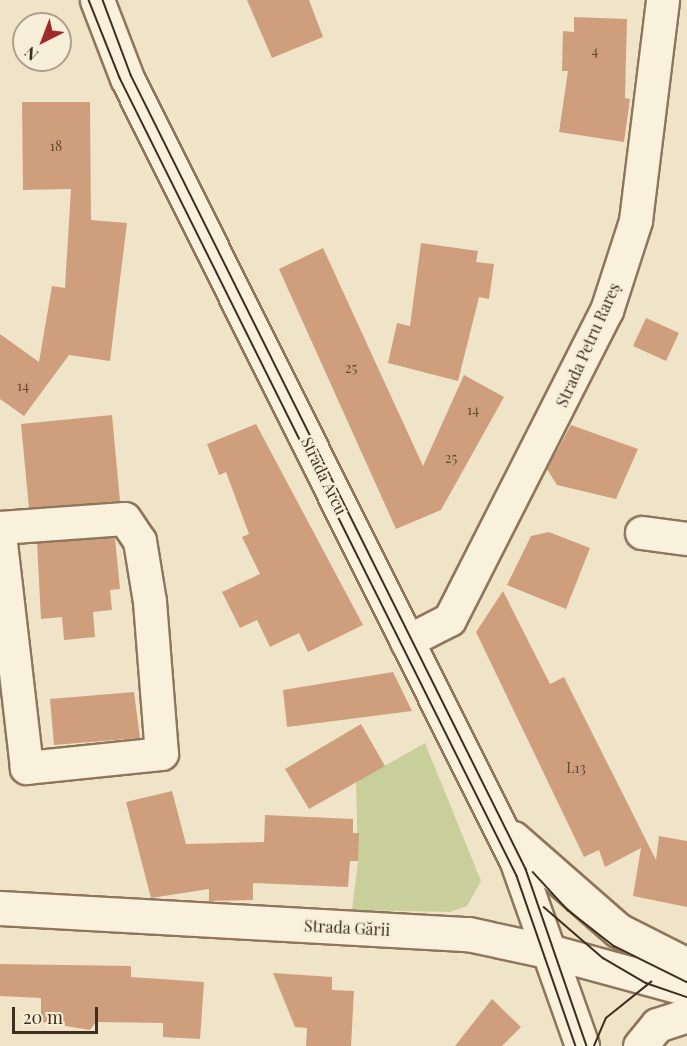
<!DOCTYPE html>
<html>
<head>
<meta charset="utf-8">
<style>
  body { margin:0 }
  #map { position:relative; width:687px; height:1046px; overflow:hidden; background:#f0e4c8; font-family:"Playfair Display",serif }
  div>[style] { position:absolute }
  .green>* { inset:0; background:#c9cf9b }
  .building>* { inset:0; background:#cf9f7d }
  .roads { filter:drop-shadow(2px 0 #8d765c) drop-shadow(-2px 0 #8d765c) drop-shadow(0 2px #8d765c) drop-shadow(0 -2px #8d765c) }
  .minor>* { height:32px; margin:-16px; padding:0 16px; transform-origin:16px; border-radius:16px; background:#faf1dc }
  .tertiary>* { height:33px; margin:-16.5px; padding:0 16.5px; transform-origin:16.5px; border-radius:16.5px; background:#faf1dc }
  .secondary>* { height:33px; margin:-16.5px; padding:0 16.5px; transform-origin:16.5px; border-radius:16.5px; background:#faf1dc }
  .tram>* { height:1.5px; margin:-0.75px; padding:0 0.75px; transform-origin:0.75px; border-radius:0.75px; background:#3d2e20 }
  span { translate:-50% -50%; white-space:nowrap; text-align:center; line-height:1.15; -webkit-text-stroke:5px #f7eed8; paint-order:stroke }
  .number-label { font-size:14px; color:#624a37 }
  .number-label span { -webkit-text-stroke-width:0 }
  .street-label { font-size:16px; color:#3d2e20 }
  .north { position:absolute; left:12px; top:12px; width:60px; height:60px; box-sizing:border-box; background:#f7eed8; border:2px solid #ada18e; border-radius:50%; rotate:222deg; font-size:16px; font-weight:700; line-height:24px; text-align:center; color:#3d2e20 }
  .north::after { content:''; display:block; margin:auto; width:21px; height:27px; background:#9e2a2b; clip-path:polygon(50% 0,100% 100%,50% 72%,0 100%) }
  .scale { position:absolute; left:12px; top:1007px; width:86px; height:27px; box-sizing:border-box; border:3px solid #3d2e20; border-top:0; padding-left:8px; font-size:18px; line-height:21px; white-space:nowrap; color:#3d2e20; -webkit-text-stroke:4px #f7eed8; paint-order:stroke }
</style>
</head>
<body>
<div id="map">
  <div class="green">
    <i style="clip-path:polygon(425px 743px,481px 881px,467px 906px,450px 912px,352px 910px,358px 861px,356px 782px)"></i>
  </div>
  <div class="building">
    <i style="clip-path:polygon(247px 0,309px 0,323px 37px,272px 58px)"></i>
    <i style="clip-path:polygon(574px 17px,627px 19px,625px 98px,630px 99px,624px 142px,559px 132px,568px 71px,562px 71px,563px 31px,574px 32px)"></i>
    <i style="clip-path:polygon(22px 102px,90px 102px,91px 220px,127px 223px,110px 361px,69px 355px,24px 416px,0 399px,0 334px,39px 362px,52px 286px,65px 288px,71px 189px,23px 190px)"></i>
    <i style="clip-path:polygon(421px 243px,478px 251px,476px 262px,494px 264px,489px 299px,479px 297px,458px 381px,388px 363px,397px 323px,410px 326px)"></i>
    <i style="clip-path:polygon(323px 248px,423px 466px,464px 375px,504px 397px,441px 510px,396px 529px,279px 269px)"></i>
    <i style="clip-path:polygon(646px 318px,679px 333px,666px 361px,633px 346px)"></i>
    <i style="clip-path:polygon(112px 415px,120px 501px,29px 508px,21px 424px)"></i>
    <i style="clip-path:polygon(256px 424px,363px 625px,308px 652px,299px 633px,270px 647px,257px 620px,240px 628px,222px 592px,260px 574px,242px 537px,249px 534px,226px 472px,219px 475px,207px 444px)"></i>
    <i style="clip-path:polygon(571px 425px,638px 449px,616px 499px,557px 485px,547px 469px)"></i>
    <i style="clip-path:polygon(549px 532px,590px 548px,566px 609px,507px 585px,531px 536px)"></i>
    <i style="clip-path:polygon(115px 538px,120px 589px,110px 590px,112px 610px,93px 612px,95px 637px,64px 640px,62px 617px,41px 619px,37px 543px)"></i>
    <i style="clip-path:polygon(503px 591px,550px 684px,564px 677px,656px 860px,659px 836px,687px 841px,687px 907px,633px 896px,641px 848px,605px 867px,599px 850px,584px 857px,476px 632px)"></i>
    <i style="clip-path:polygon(393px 672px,412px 711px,287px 727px,283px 690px)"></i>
    <i style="clip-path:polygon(134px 692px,140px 738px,54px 745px,50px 699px)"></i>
    <i style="clip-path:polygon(361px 724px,385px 766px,309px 809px,285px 769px)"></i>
    <i style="clip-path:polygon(172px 791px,186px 844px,264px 842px,265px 815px,353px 819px,353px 833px,359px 833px,358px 861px,350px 861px,348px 887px,253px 883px,253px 900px,209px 901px,209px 889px,151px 898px,126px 802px)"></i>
    <i style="clip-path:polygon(0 964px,131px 966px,131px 977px,204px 982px,200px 1039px,163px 1037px,163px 1023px,96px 1022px,90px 1030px,41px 1022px,41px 998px,0 996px)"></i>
    <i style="clip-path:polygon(273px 973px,332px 977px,332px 990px,354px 991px,351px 1046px,306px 1046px,307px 1028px,295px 1027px)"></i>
    <i style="clip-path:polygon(492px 999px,521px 1027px,502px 1046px,455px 1046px)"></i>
  </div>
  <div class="roads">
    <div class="minor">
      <i style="left:0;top:528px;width:125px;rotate:-4.1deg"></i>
      <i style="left:125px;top:519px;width:27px;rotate:56deg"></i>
      <i style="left:140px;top:541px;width:62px;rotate:80.7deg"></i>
      <i style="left:150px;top:602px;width:152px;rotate:85.5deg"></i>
      <i style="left:162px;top:754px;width:136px;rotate:174.1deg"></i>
      <i style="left:27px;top:768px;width:235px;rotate:-96.6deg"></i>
      <i style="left:642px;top:533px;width:45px;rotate:7.6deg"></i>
      <i style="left:407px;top:642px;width:48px;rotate:-27.1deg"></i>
      <i style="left:450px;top:620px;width:347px;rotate:-63.1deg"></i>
      <i style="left:607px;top:311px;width:95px;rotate:-72.1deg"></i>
      <i style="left:636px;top:221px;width:223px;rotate:-83deg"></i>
    </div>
    <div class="tertiary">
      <i style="left:0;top:908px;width:469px;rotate:3.2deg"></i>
      <i style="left:468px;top:934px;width:86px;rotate:12.1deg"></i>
    </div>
    <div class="secondary">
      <i style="left:97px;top:0;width:84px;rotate:69deg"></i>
      <i style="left:127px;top:78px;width:876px;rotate:63.55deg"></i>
      <i style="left:517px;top:862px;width:195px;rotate:70.5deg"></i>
      <i style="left:513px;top:838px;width:140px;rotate:41.2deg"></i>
      <i style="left:618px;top:930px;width:77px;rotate:26.9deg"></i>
      <i style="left:552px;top:952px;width:140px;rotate:15.3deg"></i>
      <i style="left:640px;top:1046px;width:27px;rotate:-51deg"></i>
      <i style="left:657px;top:1025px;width:32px;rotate:-18deg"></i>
    </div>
  </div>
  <div class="tram">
    <i style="left:89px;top:0;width:84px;rotate:68.3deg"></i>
    <i style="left:120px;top:78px;width:891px;rotate:63.55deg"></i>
    <i style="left:517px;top:876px;width:180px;rotate:70.9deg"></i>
    <i style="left:103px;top:0;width:80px;rotate:69.5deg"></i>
    <i style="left:131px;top:75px;width:887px;rotate:63.55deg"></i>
    <i style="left:526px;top:869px;width:187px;rotate:71deg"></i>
    <i style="left:533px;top:872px;width:52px;rotate:47.4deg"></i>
    <i style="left:568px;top:910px;width:58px;rotate:38deg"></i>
    <i style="left:614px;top:946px;width:81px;rotate:26.3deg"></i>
    <i style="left:544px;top:907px;width:78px;rotate:40.8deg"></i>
    <i style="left:603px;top:958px;width:50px;rotate:30.2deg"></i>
    <i style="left:646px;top:983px;width:43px;rotate:18.9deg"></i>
    <i style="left:594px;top:1046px;width:30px;rotate:-67deg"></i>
    <i style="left:606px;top:1018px;width:58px;rotate:-38.7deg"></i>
  </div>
  <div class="number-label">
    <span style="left:595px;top:51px">4</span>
    <span style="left:56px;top:146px">18</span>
    <span style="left:351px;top:368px">25</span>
    <span style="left:23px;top:386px">14</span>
    <span style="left:473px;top:410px">14</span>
    <span style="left:451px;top:458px">25</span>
    <span style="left:576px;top:768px">L13</span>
  </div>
  <div class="street-label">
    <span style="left:588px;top:345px;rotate:-66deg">Strada Petru Rareș</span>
    <span style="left:324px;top:476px;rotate:64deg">Strada Arcu</span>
    <span style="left:347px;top:928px;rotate:3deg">Strada Gării</span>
  </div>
  <div class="north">N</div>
  <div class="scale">20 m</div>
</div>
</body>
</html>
